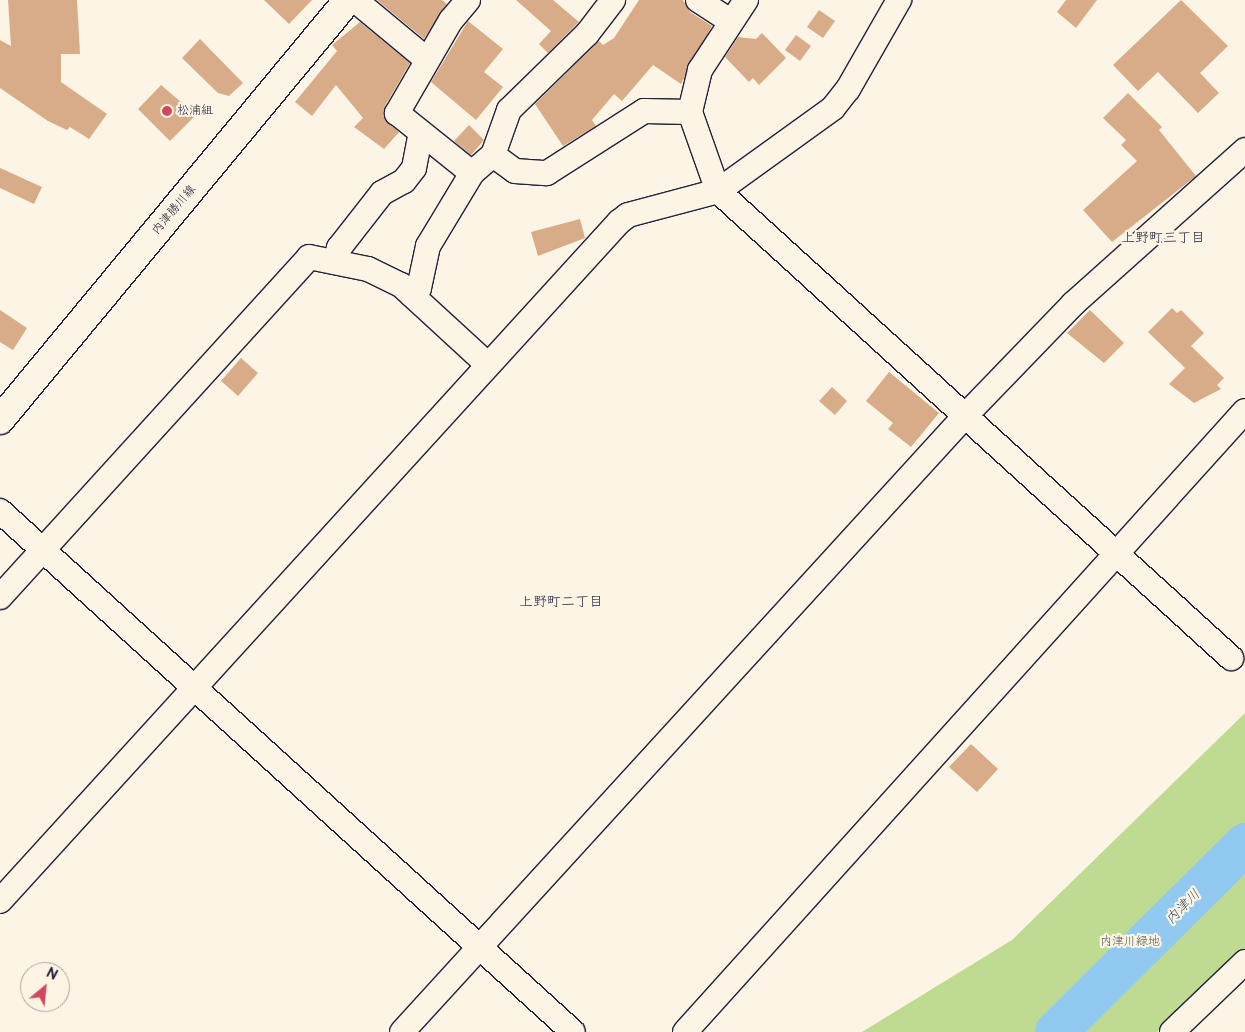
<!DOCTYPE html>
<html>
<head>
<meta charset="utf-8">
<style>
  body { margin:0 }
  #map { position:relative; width:1245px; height:1032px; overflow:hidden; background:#fcf5e5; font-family:"Balsamiq Sans","Klee One",sans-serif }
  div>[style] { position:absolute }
  .green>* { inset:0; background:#bfda91 }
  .river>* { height:42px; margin:-21px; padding:0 21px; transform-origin:21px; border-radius:21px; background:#91c9f0 }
  .building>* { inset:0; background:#d8ac89 }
  .roads { filter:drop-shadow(1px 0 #22223b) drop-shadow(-1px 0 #22223b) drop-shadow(0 1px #22223b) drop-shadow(0 -1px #22223b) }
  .street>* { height:24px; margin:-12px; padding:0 12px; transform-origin:12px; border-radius:12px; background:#fcf5e5 }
  .secondary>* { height:28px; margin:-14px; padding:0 14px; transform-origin:14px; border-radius:14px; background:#fcf5e5 }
  .dots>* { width:14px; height:14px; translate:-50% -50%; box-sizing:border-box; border:2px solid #fcf5e5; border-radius:50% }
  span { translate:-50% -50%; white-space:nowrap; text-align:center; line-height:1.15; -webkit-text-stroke:4.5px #fcf5e5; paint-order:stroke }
  .poi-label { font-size:12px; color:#22223b }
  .left { translate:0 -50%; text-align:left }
  .street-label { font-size:12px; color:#22223b }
  .park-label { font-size:12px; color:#515955 }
  .neighbourhood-label { font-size:14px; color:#22223b }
  .water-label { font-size:14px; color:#435471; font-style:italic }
  .north { position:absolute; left:20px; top:962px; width:50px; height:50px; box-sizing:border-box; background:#fcf5e5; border:1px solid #a5a1a1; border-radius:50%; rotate:28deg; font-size:14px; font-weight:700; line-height:20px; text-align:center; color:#22223b }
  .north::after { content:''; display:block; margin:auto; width:18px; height:22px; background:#d1495b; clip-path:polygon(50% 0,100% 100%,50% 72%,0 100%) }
</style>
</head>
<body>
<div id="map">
  <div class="green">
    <i style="clip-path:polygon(1245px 713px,1245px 949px,1157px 1032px,862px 1032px,1012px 940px)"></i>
  </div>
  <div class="river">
    <i style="left:1056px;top:1032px;width:267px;rotate:-44.8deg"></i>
  </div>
  <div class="building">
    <i style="clip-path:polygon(8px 0,77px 0,80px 54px,61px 54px,61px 82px,107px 114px,89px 139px,70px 127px,67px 130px,48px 121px,0 88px,0 40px,11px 46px)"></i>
    <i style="clip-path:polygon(264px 0,312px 0,289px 24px)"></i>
    <i style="clip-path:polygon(377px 0,442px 0,447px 4px,424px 39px)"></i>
    <i style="clip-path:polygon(516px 0,553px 0,579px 22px,548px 53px,539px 44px,551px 31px)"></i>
    <i style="clip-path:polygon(639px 0,683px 0,690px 12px,712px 26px,681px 84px,653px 65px,622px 101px,614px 94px,592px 120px,596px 126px,563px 146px,535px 104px,599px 41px,603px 45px,614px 38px)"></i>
    <i style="clip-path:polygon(1066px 0,1097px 0,1076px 28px,1057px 12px)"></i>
    <i style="clip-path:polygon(1181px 0,1228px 46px,1200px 73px,1219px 93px,1198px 113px,1158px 72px,1138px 91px,1113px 65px)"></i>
    <i style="clip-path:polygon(819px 10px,835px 21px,823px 38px,807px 27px)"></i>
    <i style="clip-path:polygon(468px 21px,503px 49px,484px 72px,503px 87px,476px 120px,431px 82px)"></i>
    <i style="clip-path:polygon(360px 22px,410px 63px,385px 106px,385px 119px,399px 132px,384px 149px,354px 127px,363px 118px,336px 85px,312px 116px,295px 102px,337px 51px,332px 45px)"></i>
    <i style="clip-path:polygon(762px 33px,786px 58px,759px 85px,753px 78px,749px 82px,725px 57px,738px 37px,756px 39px)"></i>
    <i style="clip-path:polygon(796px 35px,811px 46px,800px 61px,785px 50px)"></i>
    <i style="clip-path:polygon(200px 39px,243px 83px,229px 96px,218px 93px,182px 58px)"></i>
    <i style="clip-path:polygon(161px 85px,196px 115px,170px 141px,138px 109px)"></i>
    <i style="clip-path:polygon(1128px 93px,1162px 127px,1159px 130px,1196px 176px,1112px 242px,1083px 210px,1137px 161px,1121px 145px,1126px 140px,1103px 118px)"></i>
    <i style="clip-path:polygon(469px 125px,484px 140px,471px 155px,454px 141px)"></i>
    <i style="clip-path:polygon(0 168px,42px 187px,34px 204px,0 188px)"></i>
    <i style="clip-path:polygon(580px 219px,585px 238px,538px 256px,531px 232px)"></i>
    <i style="clip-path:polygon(1172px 308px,1177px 313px,1181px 310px,1204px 333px,1191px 346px,1224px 378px,1217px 385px,1221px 389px,1194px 403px,1169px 384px,1185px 368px,1148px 332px)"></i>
    <i style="clip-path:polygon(0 310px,27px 328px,13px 350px,0 342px)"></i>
    <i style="clip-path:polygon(1090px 310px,1124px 343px,1104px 363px,1067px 333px)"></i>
    <i style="clip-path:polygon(241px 358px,258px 373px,238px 396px,221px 381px)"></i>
    <i style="clip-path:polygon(889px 372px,939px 413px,911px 447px,888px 429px,893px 423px,866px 401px)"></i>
    <i style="clip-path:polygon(832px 387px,847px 401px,835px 415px,819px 401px)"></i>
    <i style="clip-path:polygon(971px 744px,998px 769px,977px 792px,949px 767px)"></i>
  </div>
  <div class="roads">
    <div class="street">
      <i style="left:355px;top:0;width:92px;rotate:39.7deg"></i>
      <i style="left:468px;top:0;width:26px;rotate:130deg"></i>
      <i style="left:451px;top:20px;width:108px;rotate:120.1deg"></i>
      <i style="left:397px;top:113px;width:96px;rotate:38.7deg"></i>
      <i style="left:698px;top:0;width:38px;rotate:33deg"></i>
      <i style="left:746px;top:0;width:84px;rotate:123.3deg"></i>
      <i style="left:700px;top:70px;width:43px;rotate:103.4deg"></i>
      <i style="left:690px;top:112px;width:84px;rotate:70.5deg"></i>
      <i style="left:718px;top:191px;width:694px;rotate:42.31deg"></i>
      <i style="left:493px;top:155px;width:27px;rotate:36deg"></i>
      <i style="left:515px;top:171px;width:32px;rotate:4deg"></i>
      <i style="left:547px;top:173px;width:115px;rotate:-32.6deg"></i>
      <i style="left:644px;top:111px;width:46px;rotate:1.2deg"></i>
      <i style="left:335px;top:262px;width:15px;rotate:-74deg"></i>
      <i style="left:339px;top:248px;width:70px;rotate:-52deg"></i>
      <i style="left:382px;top:193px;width:25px;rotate:-29deg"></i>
      <i style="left:404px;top:181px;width:16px;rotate:-52deg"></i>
      <i style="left:414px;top:168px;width:36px;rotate:-79deg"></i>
      <i style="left:412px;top:295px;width:10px;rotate:-45deg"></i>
      <i style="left:419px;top:288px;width:43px;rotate:-77.9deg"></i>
      <i style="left:428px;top:246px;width:85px;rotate:-58.9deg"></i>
      <i style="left:472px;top:173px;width:28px;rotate:-41deg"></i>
      <i style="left:493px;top:155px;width:48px;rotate:-70.4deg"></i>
      <i style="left:509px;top:110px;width:109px;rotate:-44.3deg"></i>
      <i style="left:587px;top:34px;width:43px;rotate:-52.6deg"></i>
      <i style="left:0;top:511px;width:774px;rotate:42.28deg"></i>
      <i style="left:0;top:597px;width:459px;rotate:-47.7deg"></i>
      <i style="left:309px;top:257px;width:60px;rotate:11.5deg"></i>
      <i style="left:368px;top:269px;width:37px;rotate:26deg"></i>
      <i style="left:401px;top:285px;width:117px;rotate:42.6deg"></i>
      <i style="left:0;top:901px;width:919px;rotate:-47.65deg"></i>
      <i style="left:619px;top:222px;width:11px;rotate:-38deg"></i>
      <i style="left:628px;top:215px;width:93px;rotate:-14.9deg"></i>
      <i style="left:718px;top:191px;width:142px;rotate:-35.8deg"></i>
      <i style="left:833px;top:108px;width:24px;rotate:-52deg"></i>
      <i style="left:848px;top:89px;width:103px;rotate:-60.2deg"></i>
      <i style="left:402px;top:1032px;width:835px;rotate:-47.57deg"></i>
      <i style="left:965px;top:416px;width:156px;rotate:-46deg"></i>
      <i style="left:1073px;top:304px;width:231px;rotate:-41.8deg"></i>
      <i style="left:685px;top:1032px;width:836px;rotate:-47.96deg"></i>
      <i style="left:1172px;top:1032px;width:101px;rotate:-43.8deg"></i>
    </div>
    <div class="secondary">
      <i style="left:0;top:420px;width:545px;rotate:-50.36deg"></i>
    </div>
  </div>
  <div class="dots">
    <i style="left:167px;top:111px;background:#d1495b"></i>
  </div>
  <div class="poi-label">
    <span class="left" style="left:177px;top:111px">松浦組</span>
  </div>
  <div class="street-label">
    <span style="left:174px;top:210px;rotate:-50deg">内津勝川線</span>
  </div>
  <div class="park-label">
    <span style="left:1130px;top:942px">内津川緑地</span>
  </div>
  <div class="neighbourhood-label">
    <span style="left:1163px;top:238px">上野町三丁目</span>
    <span style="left:561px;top:602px">上野町二丁目</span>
  </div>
  <div class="water-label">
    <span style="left:1183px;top:907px;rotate:-45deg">内津川</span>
  </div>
  <div class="north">N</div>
</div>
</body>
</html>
